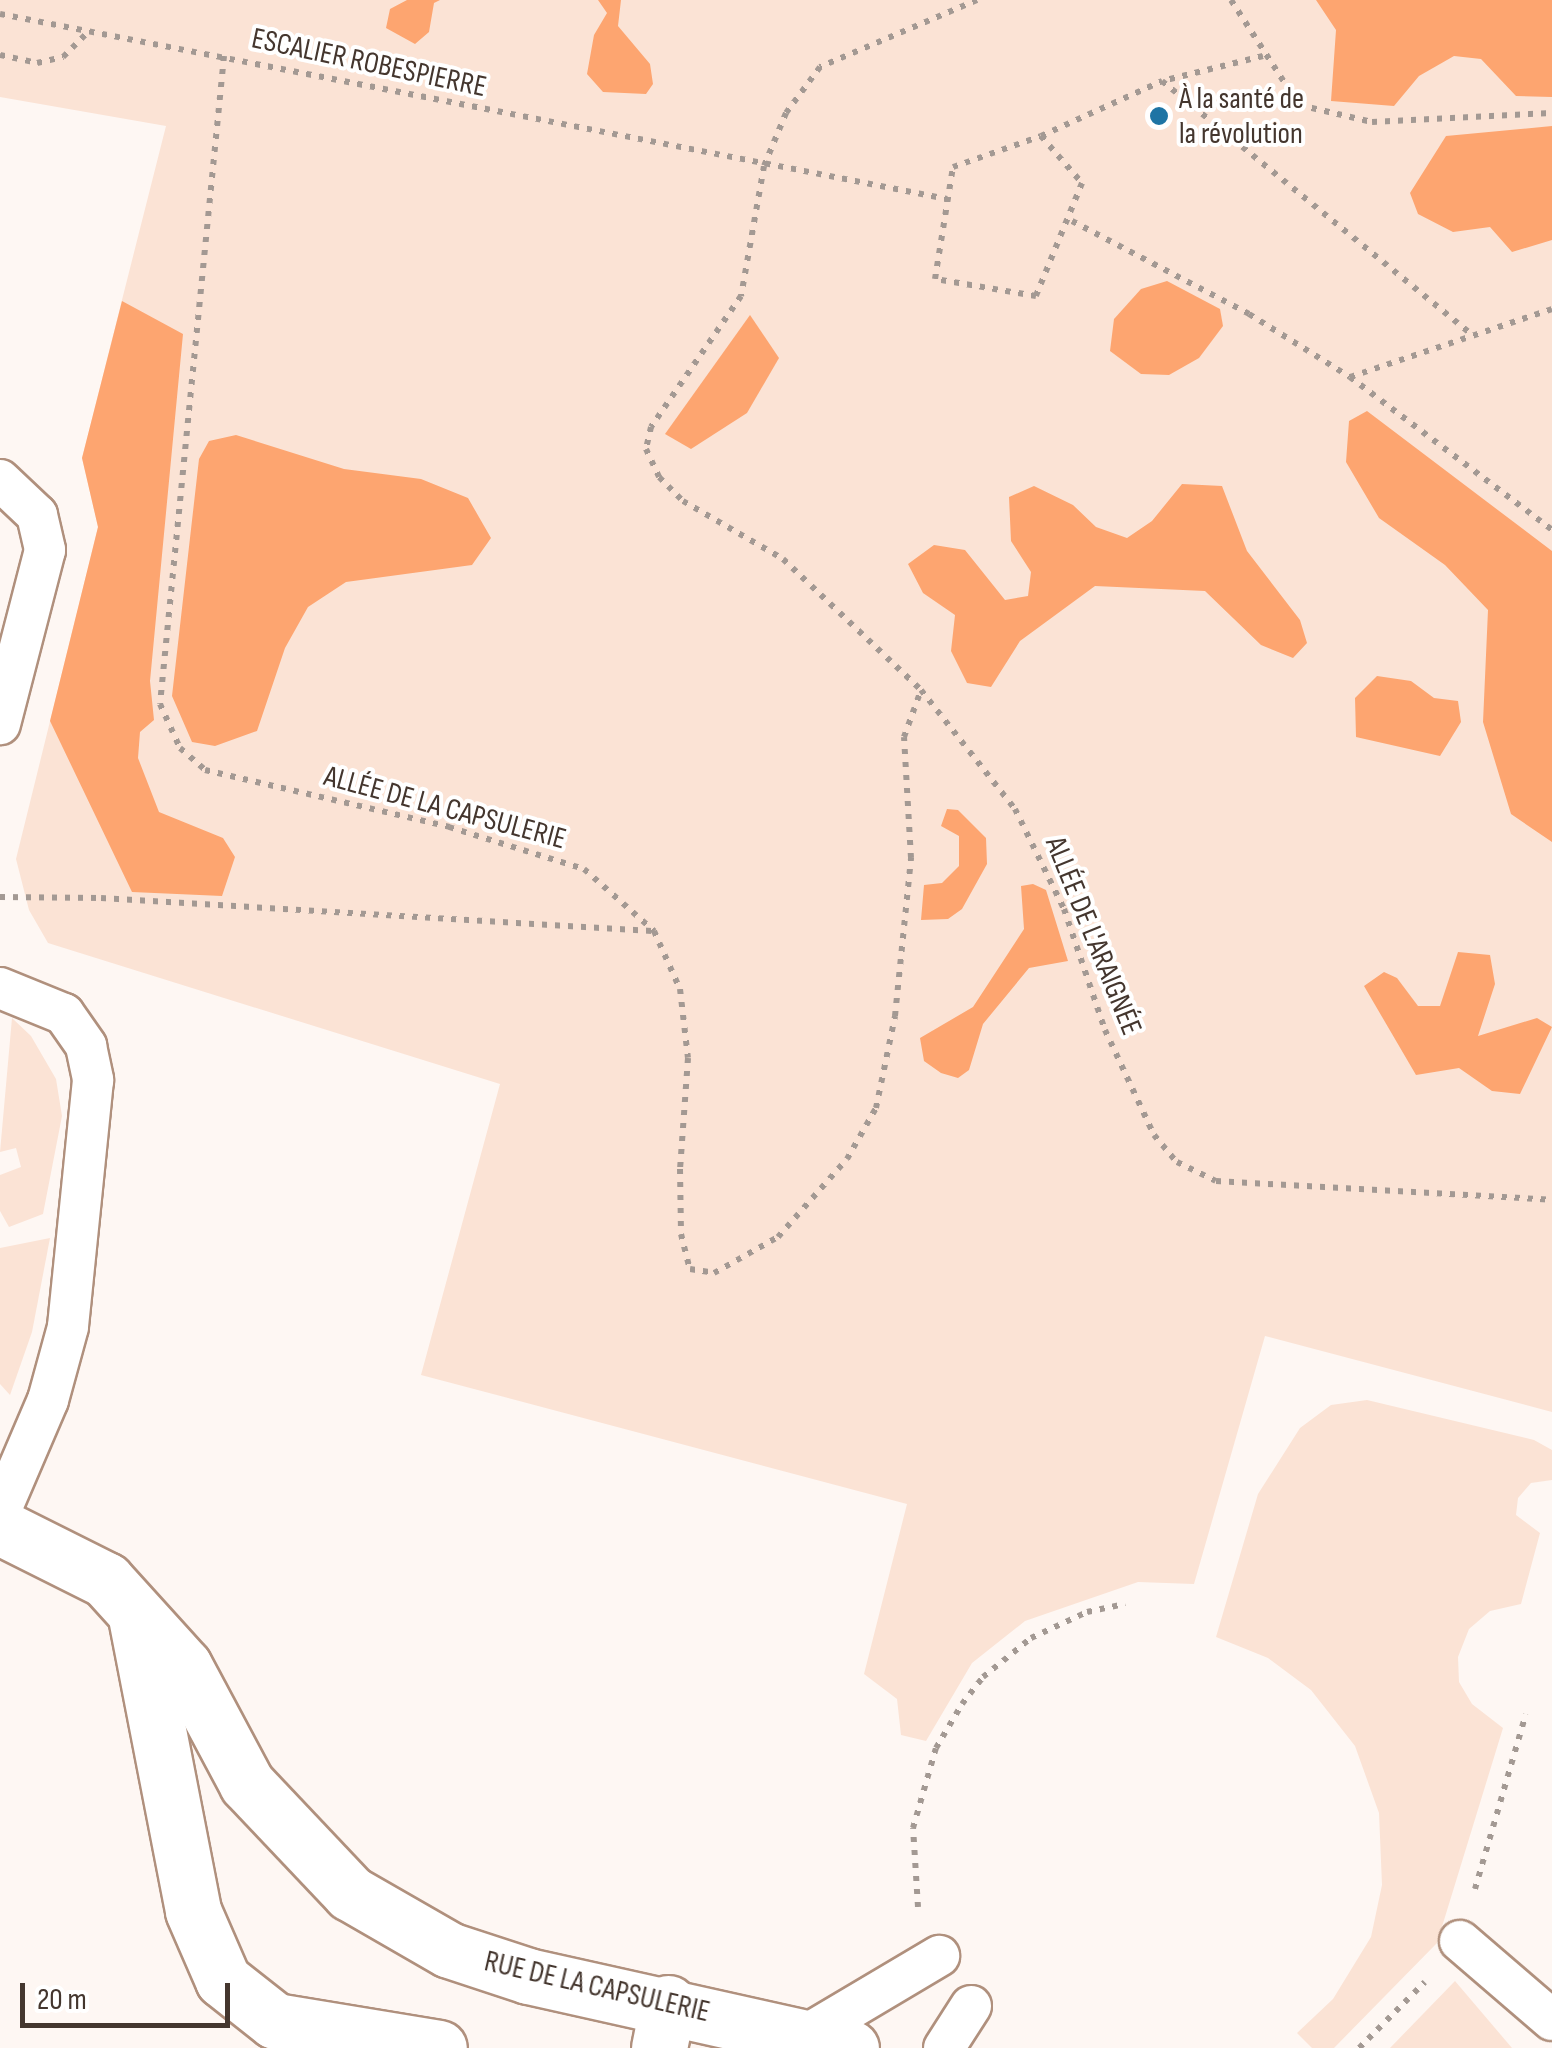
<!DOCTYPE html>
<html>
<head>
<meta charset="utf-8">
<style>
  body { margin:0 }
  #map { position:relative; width:1552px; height:2048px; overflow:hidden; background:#fef7f3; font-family:"Sofia Sans Condensed",sans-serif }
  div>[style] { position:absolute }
  .green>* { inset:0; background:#fbe3d5 }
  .forest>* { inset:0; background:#fda570 }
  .path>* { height:6px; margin-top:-3px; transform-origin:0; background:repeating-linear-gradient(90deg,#a39993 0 5px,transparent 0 13px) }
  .roads { filter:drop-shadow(2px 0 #b0907d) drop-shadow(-2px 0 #b0907d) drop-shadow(0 2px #b0907d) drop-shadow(0 -2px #b0907d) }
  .service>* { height:40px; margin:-20px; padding:0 20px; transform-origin:20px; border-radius:20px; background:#fff }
  .minor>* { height:55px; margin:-27.5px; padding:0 27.5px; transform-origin:27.5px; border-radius:27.5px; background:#fff }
  .dots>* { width:28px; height:28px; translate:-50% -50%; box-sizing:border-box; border:5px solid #fff; border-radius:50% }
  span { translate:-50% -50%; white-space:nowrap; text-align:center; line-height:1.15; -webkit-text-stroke:8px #fff; paint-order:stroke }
  .street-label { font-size:30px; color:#44362e }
  .poi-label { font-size:30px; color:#44362e }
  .left { translate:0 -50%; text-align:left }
  .scale { position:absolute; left:20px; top:1983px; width:210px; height:45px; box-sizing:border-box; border:5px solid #44362e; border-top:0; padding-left:12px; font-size:30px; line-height:35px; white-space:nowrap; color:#44362e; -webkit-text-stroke:8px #fff; paint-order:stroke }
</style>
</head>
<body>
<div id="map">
  <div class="green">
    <i style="clip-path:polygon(0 0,1552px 0,1552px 1412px,1265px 1336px,1194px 1584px,1138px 1582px,1025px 1621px,972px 1663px,926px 1741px,901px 1735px,897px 1699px,864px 1674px,907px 1504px,421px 1375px,500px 1084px,48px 943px,29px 910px,16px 859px,98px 527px,82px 458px,166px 126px,0 97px)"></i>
    <i style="clip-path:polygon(12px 1018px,31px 1036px,56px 1079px,62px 1116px,43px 1214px,9px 1227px,0 1211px,0 1175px,21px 1167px,16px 1148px,0 1152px)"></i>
    <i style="clip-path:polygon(50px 1238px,32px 1332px,10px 1395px,0 1384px,0 1248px)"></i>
    <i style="clip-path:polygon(1367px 1400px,1534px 1440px,1552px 1450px,1552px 1480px,1531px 1483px,1518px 1498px,1516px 1515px,1540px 1533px,1521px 1604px,1490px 1611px,1469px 1629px,1458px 1657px,1459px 1682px,1472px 1704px,1503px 1728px,1437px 1943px,1334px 2048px,1312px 2048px,1297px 2033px,1333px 1999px,1371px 1937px,1382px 1885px,1379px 1813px,1355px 1746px,1311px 1690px,1268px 1658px,1216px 1637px,1258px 1494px,1300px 1428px,1331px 1405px)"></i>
    <i style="clip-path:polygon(1455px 1981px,1512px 2048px,1390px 2048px)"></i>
  </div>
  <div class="forest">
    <i style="clip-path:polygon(407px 0,440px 0,434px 3px,429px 32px,415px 44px,386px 28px,390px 9px)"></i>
    <i style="clip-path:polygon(598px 0,621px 0,618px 26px,650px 64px,653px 84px,646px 94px,603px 92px,587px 74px,594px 35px,607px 13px)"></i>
    <i style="clip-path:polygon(1316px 0,1552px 0,1552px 97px,1516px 96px,1481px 59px,1454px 56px,1419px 76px,1394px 106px,1331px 101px,1336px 30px)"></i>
    <i style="clip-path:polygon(1552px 126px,1552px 240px,1512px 252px,1490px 227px,1453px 232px,1418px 214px,1410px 193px,1446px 136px)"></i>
    <i style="clip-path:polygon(1167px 281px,1220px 309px,1223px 326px,1199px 358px,1169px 375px,1141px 374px,1110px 351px,1114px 319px,1141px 289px)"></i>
    <i style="clip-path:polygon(122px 301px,183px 334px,150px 681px,154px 720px,140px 732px,138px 758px,159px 812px,223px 838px,235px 857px,222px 896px,132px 892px,50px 721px,98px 527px,82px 458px)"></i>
    <i style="clip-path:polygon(750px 315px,779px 358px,747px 413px,691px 449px,665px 434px)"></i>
    <i style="clip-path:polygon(1367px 411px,1552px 551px,1552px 842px,1511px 814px,1483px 722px,1488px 610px,1445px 565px,1379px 518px,1346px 462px,1349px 421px)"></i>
    <i style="clip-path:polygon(236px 435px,344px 469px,421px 479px,468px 498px,491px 538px,472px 565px,346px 582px,308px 607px,285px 648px,257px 731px,215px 746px,192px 742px,172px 696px,199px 459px,209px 441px)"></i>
    <i style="clip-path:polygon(1182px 484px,1222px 486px,1247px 551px,1300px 620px,1307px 643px,1293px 658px,1261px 645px,1205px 591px,1095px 586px,1020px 641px,991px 687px,967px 683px,951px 651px,955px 615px,923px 593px,908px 564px,934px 545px,965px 550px,1005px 600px,1028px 596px,1031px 572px,1011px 541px,1009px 497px,1034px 486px,1073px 505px,1096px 527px,1127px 538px,1152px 521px)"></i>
    <i style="clip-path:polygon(1377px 676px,1411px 681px,1434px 698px,1458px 701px,1461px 722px,1440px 756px,1356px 737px,1355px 698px)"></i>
    <i style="clip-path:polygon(947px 809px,958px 810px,986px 838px,987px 864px,962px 909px,948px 919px,921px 920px,924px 885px,942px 883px,959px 866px,959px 836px,941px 826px)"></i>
    <i style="clip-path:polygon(1033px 884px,1046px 890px,1068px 961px,1029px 968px,983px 1024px,969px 1070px,958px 1078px,941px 1073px,924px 1061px,920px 1038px,973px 1007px,1024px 929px,1021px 886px)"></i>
    <i style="clip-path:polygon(1458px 952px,1490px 955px,1495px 984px,1478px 1036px,1537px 1018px,1552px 1027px,1520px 1094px,1492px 1091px,1459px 1068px,1416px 1075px,1364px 986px,1384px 972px,1397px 978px,1418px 1006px,1440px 1006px)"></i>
  </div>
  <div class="path">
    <i style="left:977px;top:0;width:171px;rotate:156.9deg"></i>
    <i style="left:820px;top:67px;width:57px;rotate:126.5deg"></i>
    <i style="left:786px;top:113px;width:57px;rotate:112.5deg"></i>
    <i style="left:764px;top:166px;width:132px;rotate:100deg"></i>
    <i style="left:741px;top:296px;width:159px;rotate:124.5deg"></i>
    <i style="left:651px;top:427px;width:23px;rotate:103deg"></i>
    <i style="left:646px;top:449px;width:31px;rotate:65deg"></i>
    <i style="left:659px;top:477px;width:34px;rotate:45deg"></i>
    <i style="left:683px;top:501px;width:116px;rotate:30.1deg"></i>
    <i style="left:783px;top:559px;width:190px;rotate:43.5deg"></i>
    <i style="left:921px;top:690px;width:152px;rotate:51.7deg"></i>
    <i style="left:1015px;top:809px;width:111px;rotate:63.9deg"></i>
    <i style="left:1064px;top:909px;width:128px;rotate:71.3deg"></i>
    <i style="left:1105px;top:1030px;width:116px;rotate:65deg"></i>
    <i style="left:1154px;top:1135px;width:35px;rotate:50deg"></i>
    <i style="left:1177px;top:1162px;width:43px;rotate:26deg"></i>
    <i style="left:1216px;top:1181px;width:337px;rotate:3.2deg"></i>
    <i style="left:1231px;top:0;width:125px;rotate:57.1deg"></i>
    <i style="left:1299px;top:105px;width:75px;rotate:13.1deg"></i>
    <i style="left:1372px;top:122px;width:180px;rotate:-2.9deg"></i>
    <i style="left:0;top:14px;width:965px;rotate:11.05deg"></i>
    <i style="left:0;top:55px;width:38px;rotate:12deg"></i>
    <i style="left:37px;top:63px;width:27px;rotate:-13deg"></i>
    <i style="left:63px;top:57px;width:37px;rotate:-45deg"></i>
    <i style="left:224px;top:56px;width:651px;rotate:95.64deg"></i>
    <i style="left:160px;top:704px;width:48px;rotate:65.6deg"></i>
    <i style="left:180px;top:748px;width:33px;rotate:41deg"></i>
    <i style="left:205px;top:770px;width:251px;rotate:13.1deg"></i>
    <i style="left:449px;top:827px;width:141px;rotate:17.3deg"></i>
    <i style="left:584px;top:869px;width:94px;rotate:41.5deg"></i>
    <i style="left:654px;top:931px;width:64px;rotate:65.9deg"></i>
    <i style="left:680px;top:989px;width:69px;rotate:83.4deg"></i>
    <i style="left:688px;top:1058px;width:111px;rotate:94.1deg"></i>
    <i style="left:680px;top:1169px;width:65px;rotate:89.1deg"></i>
    <i style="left:681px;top:1234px;width:36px;rotate:76deg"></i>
    <i style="left:690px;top:1269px;width:24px;rotate:9deg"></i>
    <i style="left:714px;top:1273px;width:73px;rotate:-29.4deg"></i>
    <i style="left:778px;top:1237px;width:104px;rotate:-48.5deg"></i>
    <i style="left:847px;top:1159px;width:59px;rotate:-60.4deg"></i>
    <i style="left:876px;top:1108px;width:94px;rotate:-78.3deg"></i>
    <i style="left:895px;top:1016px;width:159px;rotate:-84.2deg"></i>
    <i style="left:911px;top:858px;width:121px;rotate:-93.3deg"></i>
    <i style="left:904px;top:737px;width:50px;rotate:-70.1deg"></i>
    <i style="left:1263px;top:56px;width:104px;rotate:166.1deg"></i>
    <i style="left:1162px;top:81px;width:402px;rotate:39.3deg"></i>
    <i style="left:1041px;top:136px;width:62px;rotate:48.9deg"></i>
    <i style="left:1082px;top:183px;width:122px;rotate:112.2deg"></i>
    <i style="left:1036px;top:296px;width:102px;rotate:-170.4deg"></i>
    <i style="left:935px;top:279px;width:113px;rotate:-80.9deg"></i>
    <i style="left:953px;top:167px;width:93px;rotate:-19.4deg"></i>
    <i style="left:1041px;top:136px;width:133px;rotate:-24.4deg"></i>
    <i style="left:1072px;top:221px;width:200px;rotate:27.7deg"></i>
    <i style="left:1249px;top:314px;width:119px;rotate:32deg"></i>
    <i style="left:1350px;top:377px;width:253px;rotate:37.1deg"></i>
    <i style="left:1350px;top:377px;width:213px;rotate:-18.6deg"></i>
    <i style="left:0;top:897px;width:101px;rotate:0.6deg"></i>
    <i style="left:101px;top:898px;width:552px;rotate:3.43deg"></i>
    <i style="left:1475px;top:1889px;width:182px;rotate:-73.8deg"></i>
    <i style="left:918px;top:1907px;width:79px;rotate:-93.6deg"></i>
    <i style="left:913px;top:1828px;width:83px;rotate:-74deg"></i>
    <i style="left:936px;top:1748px;width:51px;rotate:-59.4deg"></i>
    <i style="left:962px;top:1704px;width:34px;rotate:-52deg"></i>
    <i style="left:983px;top:1677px;width:62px;rotate:-39.1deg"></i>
    <i style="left:1031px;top:1638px;width:62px;rotate:-24.9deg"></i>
    <i style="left:1087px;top:1612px;width:39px;rotate:-12deg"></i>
    <i style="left:1359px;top:2048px;width:93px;rotate:-45deg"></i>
  </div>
  <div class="roads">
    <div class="service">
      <i style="left:0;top:480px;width:51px;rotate:43.4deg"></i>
      <i style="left:37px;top:515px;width:36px;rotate:77deg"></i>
      <i style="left:45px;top:550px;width:180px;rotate:104.5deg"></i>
      <i style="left:0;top:988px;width:69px;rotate:22.1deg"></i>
      <i style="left:64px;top:1014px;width:39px;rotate:55deg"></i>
      <i style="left:86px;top:1046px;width:35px;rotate:78deg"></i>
      <i style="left:93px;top:1080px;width:248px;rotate:95.8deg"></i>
      <i style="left:68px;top:1327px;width:76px;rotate:105.3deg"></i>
      <i style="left:48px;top:1400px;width:122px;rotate:113.2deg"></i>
      <i style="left:1460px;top:1941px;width:121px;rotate:40.7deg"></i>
      <i style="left:806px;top:2035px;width:155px;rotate:-30.7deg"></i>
      <i style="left:944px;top:2048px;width:50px;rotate:-57.3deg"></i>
    </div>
    <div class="minor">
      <i style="left:0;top:1527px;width:119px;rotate:26.6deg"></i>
      <i style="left:106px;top:1580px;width:116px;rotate:47.8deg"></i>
      <i style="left:184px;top:1666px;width:134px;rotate:61.9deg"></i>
      <i style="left:247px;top:1784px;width:150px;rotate:46.6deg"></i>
      <i style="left:350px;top:1893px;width:114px;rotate:29.9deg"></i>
      <i style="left:449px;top:1950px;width:83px;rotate:18.2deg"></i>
      <i style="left:528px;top:1976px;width:331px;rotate:12.6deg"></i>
      <i style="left:136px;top:1617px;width:299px;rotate:79deg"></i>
      <i style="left:193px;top:1911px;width:75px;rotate:66.5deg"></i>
      <i style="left:223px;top:1980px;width:66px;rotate:38.3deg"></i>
      <i style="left:275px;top:2021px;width:166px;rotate:9.3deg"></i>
      <i style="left:659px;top:2048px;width:46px;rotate:-78.7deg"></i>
    </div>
  </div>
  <div class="dots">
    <i style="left:1159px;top:116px;background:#1e74a4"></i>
  </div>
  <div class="street-label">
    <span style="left:369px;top:63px;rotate:12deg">ESCALIER ROBESPIERRE</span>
    <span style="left:445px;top:808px;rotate:15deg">ALLÉE DE LA CAPSULERIE</span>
    <span style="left:1093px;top:936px;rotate:68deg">ALLÉE DE L'ARAIGNÉE</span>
    <span style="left:597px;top:1987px;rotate:13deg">RUE DE LA CAPSULERIE</span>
  </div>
  <div class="poi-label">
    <span class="left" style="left:1179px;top:116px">À la santé de<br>la révolution</span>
  </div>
  <div class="scale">20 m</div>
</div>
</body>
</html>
